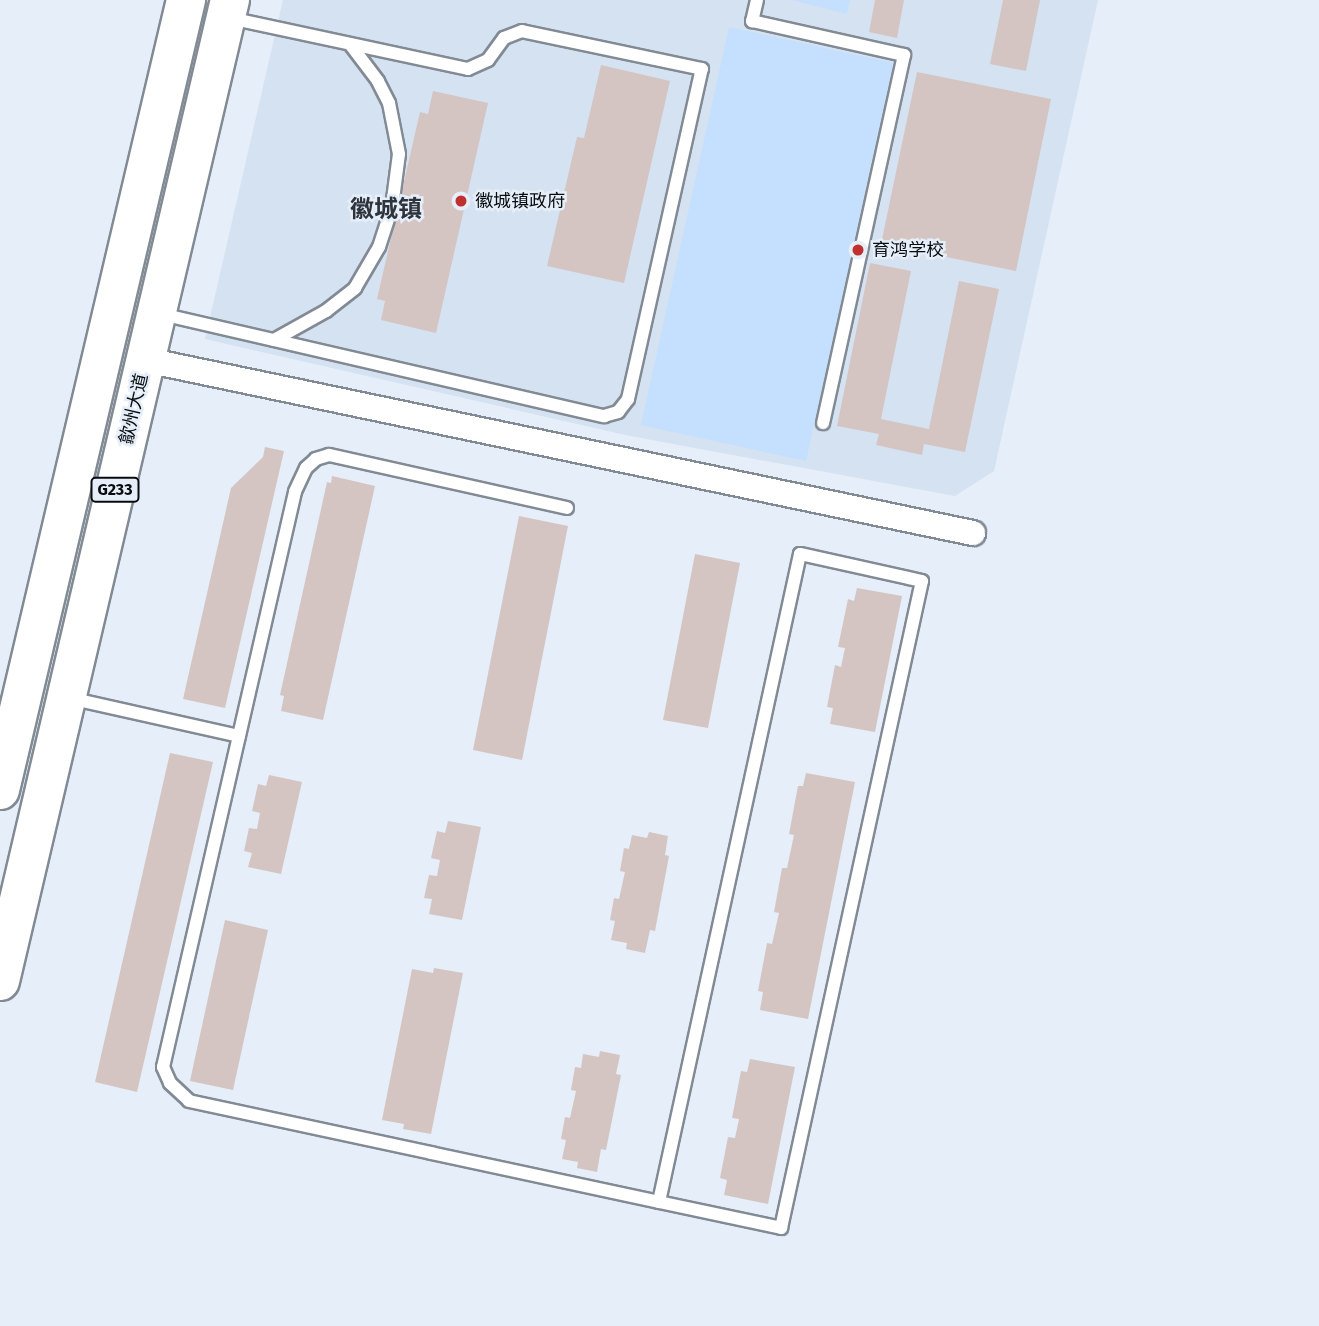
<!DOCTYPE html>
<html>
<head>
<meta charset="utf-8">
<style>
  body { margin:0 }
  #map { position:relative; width:1319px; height:1326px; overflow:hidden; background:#e5eef9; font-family:"Fira Sans","Noto Sans SC",sans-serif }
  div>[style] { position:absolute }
  .built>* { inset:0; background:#d4e2f2 }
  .green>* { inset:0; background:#c5dffe }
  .building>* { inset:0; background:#d4c5c3 }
  .roads { filter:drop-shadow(2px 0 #828a94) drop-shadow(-2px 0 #828a94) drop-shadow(0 2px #828a94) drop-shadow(0 -2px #828a94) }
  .lane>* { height:12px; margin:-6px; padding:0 6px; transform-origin:6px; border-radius:6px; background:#fff }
  .street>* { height:24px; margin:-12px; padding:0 12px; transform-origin:12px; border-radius:12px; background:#fff }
  .highway>* { height:38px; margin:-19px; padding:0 19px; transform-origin:19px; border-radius:19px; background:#fff }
  .dots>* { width:19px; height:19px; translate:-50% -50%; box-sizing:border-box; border:4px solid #e5eef9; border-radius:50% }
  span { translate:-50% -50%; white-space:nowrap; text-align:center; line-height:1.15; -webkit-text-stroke:5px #e5eef9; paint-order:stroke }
  .shield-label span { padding:2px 5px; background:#e5eef9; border:2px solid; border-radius:5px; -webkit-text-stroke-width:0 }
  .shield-label { font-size:16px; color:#090c0f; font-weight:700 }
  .poi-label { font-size:18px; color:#090c0f }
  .left { translate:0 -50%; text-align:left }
  .street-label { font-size:18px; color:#090c0f }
  .district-label { font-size:24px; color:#2d343c; font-weight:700 }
</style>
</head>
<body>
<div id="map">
  <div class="built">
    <i style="clip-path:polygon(283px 0,1098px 0,994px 471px,955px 496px,630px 436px,205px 339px)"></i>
  </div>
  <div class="green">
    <i style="clip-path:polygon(792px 0,850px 0,847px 14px)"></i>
    <i style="clip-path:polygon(729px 27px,893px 63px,806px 461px,641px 425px)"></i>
  </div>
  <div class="building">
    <i style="clip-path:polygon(875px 0,904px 0,897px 38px,869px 32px)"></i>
    <i style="clip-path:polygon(1003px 0,1040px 0,1026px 71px,990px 64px)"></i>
    <i style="clip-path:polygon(601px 65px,670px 81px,624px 283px,547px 266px,577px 137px,584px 138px)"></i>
    <i style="clip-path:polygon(917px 72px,1051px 99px,1016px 271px,881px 244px)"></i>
    <i style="clip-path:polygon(433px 91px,488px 103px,436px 333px,381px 320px,385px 301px,377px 299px,420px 112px,428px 114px)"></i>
    <i style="clip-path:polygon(870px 263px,911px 271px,881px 419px,929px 429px,959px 281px,999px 289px,965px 452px,924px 444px,922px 455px,876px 445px,879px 434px,837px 426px)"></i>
    <i style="clip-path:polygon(265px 447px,284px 451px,225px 708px,183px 699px,231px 488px,263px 457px)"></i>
    <i style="clip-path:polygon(332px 476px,375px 486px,323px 720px,281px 711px,284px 696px,280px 695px,327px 482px,331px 483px)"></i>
    <i style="clip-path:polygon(519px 516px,568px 526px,522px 760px,473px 750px)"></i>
    <i style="clip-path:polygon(695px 554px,740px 563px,708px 728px,663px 720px)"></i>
    <i style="clip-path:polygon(857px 588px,902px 596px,875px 732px,830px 724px,833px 708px,827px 707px,835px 665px,841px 667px,845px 648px,838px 647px,848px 599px,854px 601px)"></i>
    <i style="clip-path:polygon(170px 753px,213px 762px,137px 1092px,95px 1082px)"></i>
    <i style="clip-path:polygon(806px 773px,855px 782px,808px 1019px,760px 1010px,763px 992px,758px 991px,767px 943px,772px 944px,779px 913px,774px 912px,782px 868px,787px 868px,794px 835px,789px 834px,798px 786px,803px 786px)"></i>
    <i style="clip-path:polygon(269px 775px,302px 782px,281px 874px,248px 867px,252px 853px,244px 851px,249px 828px,257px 829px,260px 813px,252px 811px,258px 784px,266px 786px)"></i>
    <i style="clip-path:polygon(448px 821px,481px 827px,462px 920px,429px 914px,432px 899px,424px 898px,429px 875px,437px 876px,440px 860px,431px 858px,437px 831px,445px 833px)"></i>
    <i style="clip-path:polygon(649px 832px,668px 836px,665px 855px,669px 856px,655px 931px,650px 930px,645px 953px,626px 949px,627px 943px,611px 940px,615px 921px,610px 920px,614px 898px,619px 899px,625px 872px,620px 871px,624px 848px,629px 849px,632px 835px,647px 838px)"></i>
    <i style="clip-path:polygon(225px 920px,268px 930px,233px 1090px,190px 1081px)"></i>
    <i style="clip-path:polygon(434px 968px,463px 973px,431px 1134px,403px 1129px,404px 1124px,382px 1120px,412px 969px,433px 973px)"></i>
    <i style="clip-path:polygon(600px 1051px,620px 1055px,616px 1074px,621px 1075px,606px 1150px,601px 1149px,597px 1172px,577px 1168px,578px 1162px,562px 1159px,566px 1140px,561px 1139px,565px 1117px,570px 1118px,576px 1091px,571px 1090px,575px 1067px,581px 1068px,583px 1054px,599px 1057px)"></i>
    <i style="clip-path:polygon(750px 1059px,795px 1067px,768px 1204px,724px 1195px,727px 1180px,720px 1178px,728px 1137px,735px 1138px,739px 1119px,732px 1118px,741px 1071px,747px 1072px)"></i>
  </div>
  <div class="roads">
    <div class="lane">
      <i style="left:757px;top:0;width:22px;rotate:103deg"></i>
      <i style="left:752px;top:21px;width:156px;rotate:12.6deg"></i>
      <i style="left:904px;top:55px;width:377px;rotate:102.4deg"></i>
      <i style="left:161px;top:314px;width:455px;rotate:13deg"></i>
      <i style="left:604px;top:416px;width:15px;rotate:-16deg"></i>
      <i style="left:618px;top:412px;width:16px;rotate:-52deg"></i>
      <i style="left:628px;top:399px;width:338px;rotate:-77.4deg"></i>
      <i style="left:702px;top:69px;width:184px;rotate:-168.1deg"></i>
      <i style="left:522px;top:31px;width:19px;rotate:159deg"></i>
      <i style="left:504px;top:38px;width:27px;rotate:126deg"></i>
      <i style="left:488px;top:60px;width:22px;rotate:156deg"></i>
      <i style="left:468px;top:69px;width:242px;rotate:-167.9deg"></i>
      <i style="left:274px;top:340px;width:60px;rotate:-29.1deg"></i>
      <i style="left:326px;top:311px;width:37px;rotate:-38deg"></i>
      <i style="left:355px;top:288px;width:48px;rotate:-59.7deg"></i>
      <i style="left:379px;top:247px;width:42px;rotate:-72deg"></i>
      <i style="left:392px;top:207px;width:53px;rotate:-82.5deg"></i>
      <i style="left:399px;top:154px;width:52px;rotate:-101.1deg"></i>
      <i style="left:389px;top:103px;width:25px;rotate:-117deg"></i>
      <i style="left:378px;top:81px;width:46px;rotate:-127.1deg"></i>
      <i style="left:567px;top:508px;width:244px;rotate:-167.4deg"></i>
      <i style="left:329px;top:455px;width:14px;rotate:163deg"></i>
      <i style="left:316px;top:459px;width:13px;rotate:138deg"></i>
      <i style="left:306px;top:468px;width:26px;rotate:115deg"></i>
      <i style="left:295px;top:492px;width:590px;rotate:102.93deg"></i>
      <i style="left:163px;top:1067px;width:17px;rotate:66deg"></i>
      <i style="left:170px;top:1083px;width:26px;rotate:43deg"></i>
      <i style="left:189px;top:1101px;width:248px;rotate:12.1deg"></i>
      <i style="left:431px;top:1153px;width:233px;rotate:12.1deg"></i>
      <i style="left:659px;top:1202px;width:125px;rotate:12deg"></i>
      <i style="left:781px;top:1228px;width:662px;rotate:-77.71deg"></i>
      <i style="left:922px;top:581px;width:125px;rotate:-167.5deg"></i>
      <i style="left:800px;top:554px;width:663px;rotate:102.28deg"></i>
      <i style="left:69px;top:698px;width:174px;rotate:12.6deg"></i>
    </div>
    <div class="street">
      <i style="left:146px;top:360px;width:845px;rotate:11.82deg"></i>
    </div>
    <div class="highway">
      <i style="left:0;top:790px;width:812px;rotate:-76.75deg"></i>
      <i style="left:0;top:981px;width:1008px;rotate:-76.81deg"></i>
    </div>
  </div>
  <div class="dots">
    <i style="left:461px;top:201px;background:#bf302e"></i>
    <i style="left:858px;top:250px;background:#bf302e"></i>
  </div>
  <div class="shield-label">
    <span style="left:115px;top:490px">G233</span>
  </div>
  <div class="poi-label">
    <span class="left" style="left:475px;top:201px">徽城镇政府</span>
    <span class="left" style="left:872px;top:250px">育鸿学校</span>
  </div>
  <div class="street-label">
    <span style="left:134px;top:409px;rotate:-77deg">歙州大道</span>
  </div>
  <div class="district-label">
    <span style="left:386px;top:210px">徽城镇</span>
  </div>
</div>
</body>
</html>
